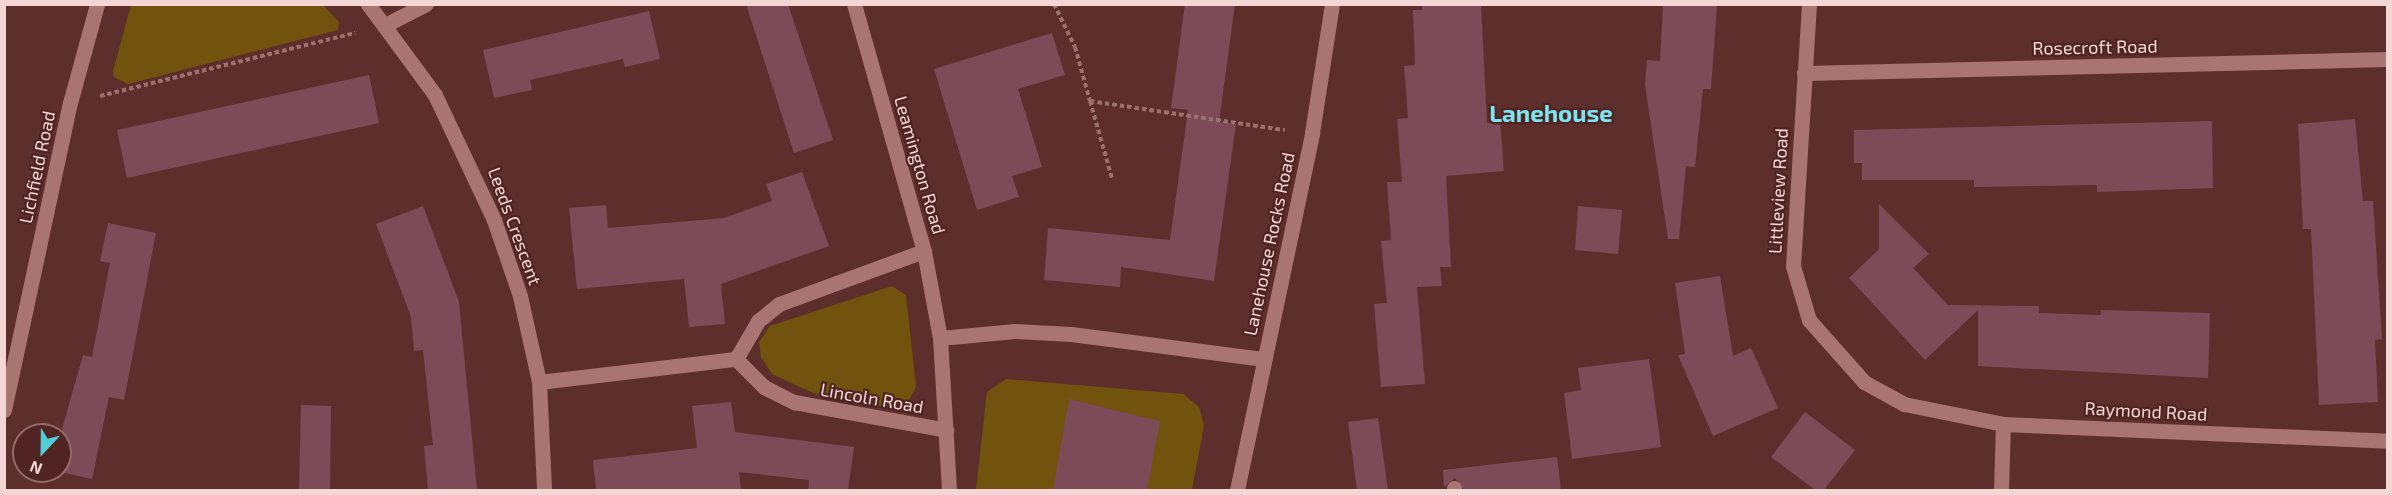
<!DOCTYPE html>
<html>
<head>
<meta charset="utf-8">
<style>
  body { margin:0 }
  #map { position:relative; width:2392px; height:495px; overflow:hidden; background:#5c2f2d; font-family:"Exo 2",sans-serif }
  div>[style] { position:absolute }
  .green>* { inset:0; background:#71530d }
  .building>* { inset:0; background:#7b4b58 }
  .path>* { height:4px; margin-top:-2px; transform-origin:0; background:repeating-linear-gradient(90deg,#997270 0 4.5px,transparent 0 7.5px) }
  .lane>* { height:15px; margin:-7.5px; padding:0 7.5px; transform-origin:7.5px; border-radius:7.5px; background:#a97572 }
  .street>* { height:15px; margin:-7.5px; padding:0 7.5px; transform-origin:7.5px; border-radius:7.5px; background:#a97572 }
  .secondary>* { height:15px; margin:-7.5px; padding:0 7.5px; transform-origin:7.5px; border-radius:7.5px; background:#a97572 }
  span { translate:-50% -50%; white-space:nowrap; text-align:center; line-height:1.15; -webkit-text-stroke:4.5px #502423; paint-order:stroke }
  .street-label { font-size:18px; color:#f4d6d4 }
  .district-label { font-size:24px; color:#7ae5ef; font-weight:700 }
  .frame { position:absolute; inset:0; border:6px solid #f4d6d4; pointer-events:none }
  .north { position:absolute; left:12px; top:423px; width:60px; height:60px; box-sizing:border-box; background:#502423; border:2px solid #926b6a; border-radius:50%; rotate:202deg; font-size:16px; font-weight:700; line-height:24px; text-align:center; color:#f4d6d4 }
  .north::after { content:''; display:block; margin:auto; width:21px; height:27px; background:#52ccd6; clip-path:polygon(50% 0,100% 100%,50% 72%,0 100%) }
</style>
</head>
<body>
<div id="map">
  <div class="green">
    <i style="clip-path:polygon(131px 5px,323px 5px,339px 22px,338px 30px,128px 84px,114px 77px,113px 71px)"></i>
    <i style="clip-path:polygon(892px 286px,906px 295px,916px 387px,909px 400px,891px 408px,813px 393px,772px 374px,761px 357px,759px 342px,770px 326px)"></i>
    <i style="clip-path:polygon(1006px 379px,1183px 394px,1199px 407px,1204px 425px,1192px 490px,976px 490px,987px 392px)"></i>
  </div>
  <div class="building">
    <i style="clip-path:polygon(746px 4px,788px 4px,833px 140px,794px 153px)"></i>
    <i style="clip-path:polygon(1185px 4px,1235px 4px,1219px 122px,1236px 124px,1214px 281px,1121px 267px,1120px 287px,1044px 280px,1048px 228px,1170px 240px,1188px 110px,1171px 108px)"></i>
    <i style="clip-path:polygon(1422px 4px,1481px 4px,1487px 123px,1500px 122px,1504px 171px,1446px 176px,1451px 267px,1440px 267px,1442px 286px,1417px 287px,1425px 384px,1381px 387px,1374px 304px,1387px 303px,1381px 241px,1391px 240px,1387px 182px,1402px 182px,1397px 119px,1408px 118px,1404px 66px,1415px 65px,1413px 10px,1422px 10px)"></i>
    <i style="clip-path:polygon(1663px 4px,1717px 4px,1711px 89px,1703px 89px,1695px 167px,1686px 166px,1679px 239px,1668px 239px,1645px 85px,1647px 60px,1660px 61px)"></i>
    <i style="clip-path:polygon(649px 11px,660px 59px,625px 67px,623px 59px,530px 80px,532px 90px,494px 98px,483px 50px)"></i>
    <i style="clip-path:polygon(1052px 33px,1065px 75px,1018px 89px,1042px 167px,1012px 176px,1019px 197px,977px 210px,934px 69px)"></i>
    <i style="clip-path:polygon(369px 75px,379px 123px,127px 178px,117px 130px)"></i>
    <i style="clip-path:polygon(2355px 119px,2363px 201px,2373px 201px,2382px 339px,2375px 340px,2378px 402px,2319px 405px,2311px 229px,2303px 229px,2298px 124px)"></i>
    <i style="clip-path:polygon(2212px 121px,2213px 188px,2097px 192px,2097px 185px,1974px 187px,1974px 180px,1862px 180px,1862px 163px,1854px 163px,1854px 130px)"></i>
    <i style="clip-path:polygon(802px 172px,829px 246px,721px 284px,725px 324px,689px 327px,684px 279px,577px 289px,569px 208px,606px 205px,608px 228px,724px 218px,772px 201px,766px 184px)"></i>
    <i style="clip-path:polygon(1879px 204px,1929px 254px,1913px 268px,1948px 305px,2039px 306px,2039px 313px,2101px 315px,2101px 310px,2210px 313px,2208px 378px,1978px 366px,1978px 310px,1925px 360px,1849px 278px,1879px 249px)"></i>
    <i style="clip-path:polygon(423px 206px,459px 302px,477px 490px,428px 490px,424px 446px,433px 445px,423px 350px,414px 351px,411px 317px,376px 224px)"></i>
    <i style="clip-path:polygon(1578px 206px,1622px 210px,1618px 254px,1575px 250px)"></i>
    <i style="clip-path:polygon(108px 223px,156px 233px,124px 400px,109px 397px,92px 479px,60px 472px,60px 436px,83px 355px,92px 357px,110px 263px,100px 261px)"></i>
    <i style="clip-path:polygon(1720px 276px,1733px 356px,1751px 348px,1778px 408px,1713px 436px,1678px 355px,1685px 354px,1675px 283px)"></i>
    <i style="clip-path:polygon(1649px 359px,1661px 447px,1572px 459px,1564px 393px,1581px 390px,1578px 368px)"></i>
    <i style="clip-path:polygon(1069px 399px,1160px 421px,1147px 490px,1053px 490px)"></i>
    <i style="clip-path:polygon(731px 402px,735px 432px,854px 447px,848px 490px,808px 490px,809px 480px,739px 472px,741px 490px,596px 490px,593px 460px,697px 448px,692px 406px)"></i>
    <i style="clip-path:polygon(301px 405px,331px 406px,330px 490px,299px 490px)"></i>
    <i style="clip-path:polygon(1805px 412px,1855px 450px,1824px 490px,1815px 490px,1771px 457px)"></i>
    <i style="clip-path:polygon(1378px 418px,1388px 490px,1357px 490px,1348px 422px)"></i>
    <i style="clip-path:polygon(1557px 457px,1561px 490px,1464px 490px,1455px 478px,1444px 487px,1443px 470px)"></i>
  </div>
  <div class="path">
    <i style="left:1054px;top:4px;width:48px;rotate:64deg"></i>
    <i style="left:1075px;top:47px;width:56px;rotate:74.5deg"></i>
    <i style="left:1090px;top:101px;width:197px;rotate:8.5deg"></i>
    <i style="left:100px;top:96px;width:263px;rotate:-13.9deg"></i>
    <i style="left:1090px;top:101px;width:80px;rotate:74.1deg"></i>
  </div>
  <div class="lane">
    <i style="left:1454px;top:488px;width:2px;rotate:90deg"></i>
  </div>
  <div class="street">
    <i style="left:368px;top:4px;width:113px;rotate:53.6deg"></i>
    <i style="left:435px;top:95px;width:138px;rotate:64.7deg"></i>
    <i style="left:494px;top:220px;width:80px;rotate:71.1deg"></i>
    <i style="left:520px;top:296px;width:88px;rotate:77.5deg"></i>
    <i style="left:539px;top:382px;width:108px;rotate:87.3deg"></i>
    <i style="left:854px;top:4px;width:257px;rotate:74.2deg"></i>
    <i style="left:924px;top:251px;width:88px;rotate:79.6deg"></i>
    <i style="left:940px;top:338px;width:152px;rotate:86.6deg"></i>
    <i style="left:1809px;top:4px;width:262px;rotate:93.5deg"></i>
    <i style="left:1793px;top:266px;width:56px;rotate:73.5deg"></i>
    <i style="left:1809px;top:320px;width:83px;rotate:48.4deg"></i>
    <i style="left:1864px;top:382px;width:46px;rotate:28.8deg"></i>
    <i style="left:1904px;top:404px;width:101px;rotate:11.4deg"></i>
    <i style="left:2003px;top:424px;width:385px;rotate:2.5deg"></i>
    <i style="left:385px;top:25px;width:46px;rotate:-27.1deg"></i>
    <i style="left:1804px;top:73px;width:584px;rotate:-1.37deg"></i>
    <i style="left:940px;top:338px;width:75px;rotate:-5.3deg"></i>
    <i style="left:1015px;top:331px;width:56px;rotate:3.1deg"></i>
    <i style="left:1071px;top:334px;width:195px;rotate:7.4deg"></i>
    <i style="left:736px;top:359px;width:40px;rotate:45deg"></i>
    <i style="left:764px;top:387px;width:34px;rotate:27deg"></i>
    <i style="left:794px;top:402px;width:155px;rotate:10.4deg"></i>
    <i style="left:539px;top:382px;width:198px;rotate:-6.7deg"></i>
    <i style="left:736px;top:359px;width:44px;rotate:-59.9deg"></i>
    <i style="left:758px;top:321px;width:27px;rotate:-39deg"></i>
    <i style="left:779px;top:304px;width:154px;rotate:-20.1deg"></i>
    <i style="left:4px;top:410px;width:314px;rotate:-77.9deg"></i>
    <i style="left:70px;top:103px;width:103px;rotate:-74.7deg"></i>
    <i style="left:2001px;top:490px;width:66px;rotate:-88.3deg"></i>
  </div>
  <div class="secondary">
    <i style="left:1237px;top:490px;width:365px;rotate:-78.1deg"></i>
    <i style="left:1312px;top:133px;width:131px;rotate:-81.2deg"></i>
  </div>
  <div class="street-label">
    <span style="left:2095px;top:47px;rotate:-1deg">Rosecroft Road</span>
    <span style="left:920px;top:165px;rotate:74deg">Leamington Road</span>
    <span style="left:37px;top:167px;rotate:-78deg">Lichfield Road</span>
    <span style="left:1778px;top:191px;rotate:-87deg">Littleview Road</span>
    <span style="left:515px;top:226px;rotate:70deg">Leeds Crescent</span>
    <span style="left:1269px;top:244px;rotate:-78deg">Lanehouse Rocks Road</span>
    <span style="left:872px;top:398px;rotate:10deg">Lincoln Road</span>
    <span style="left:2146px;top:411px;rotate:3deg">Raymond Road</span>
  </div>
  <div class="district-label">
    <span style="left:1551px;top:113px">Lanehouse</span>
  </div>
  <div class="frame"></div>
  <div class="north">N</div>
</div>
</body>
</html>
